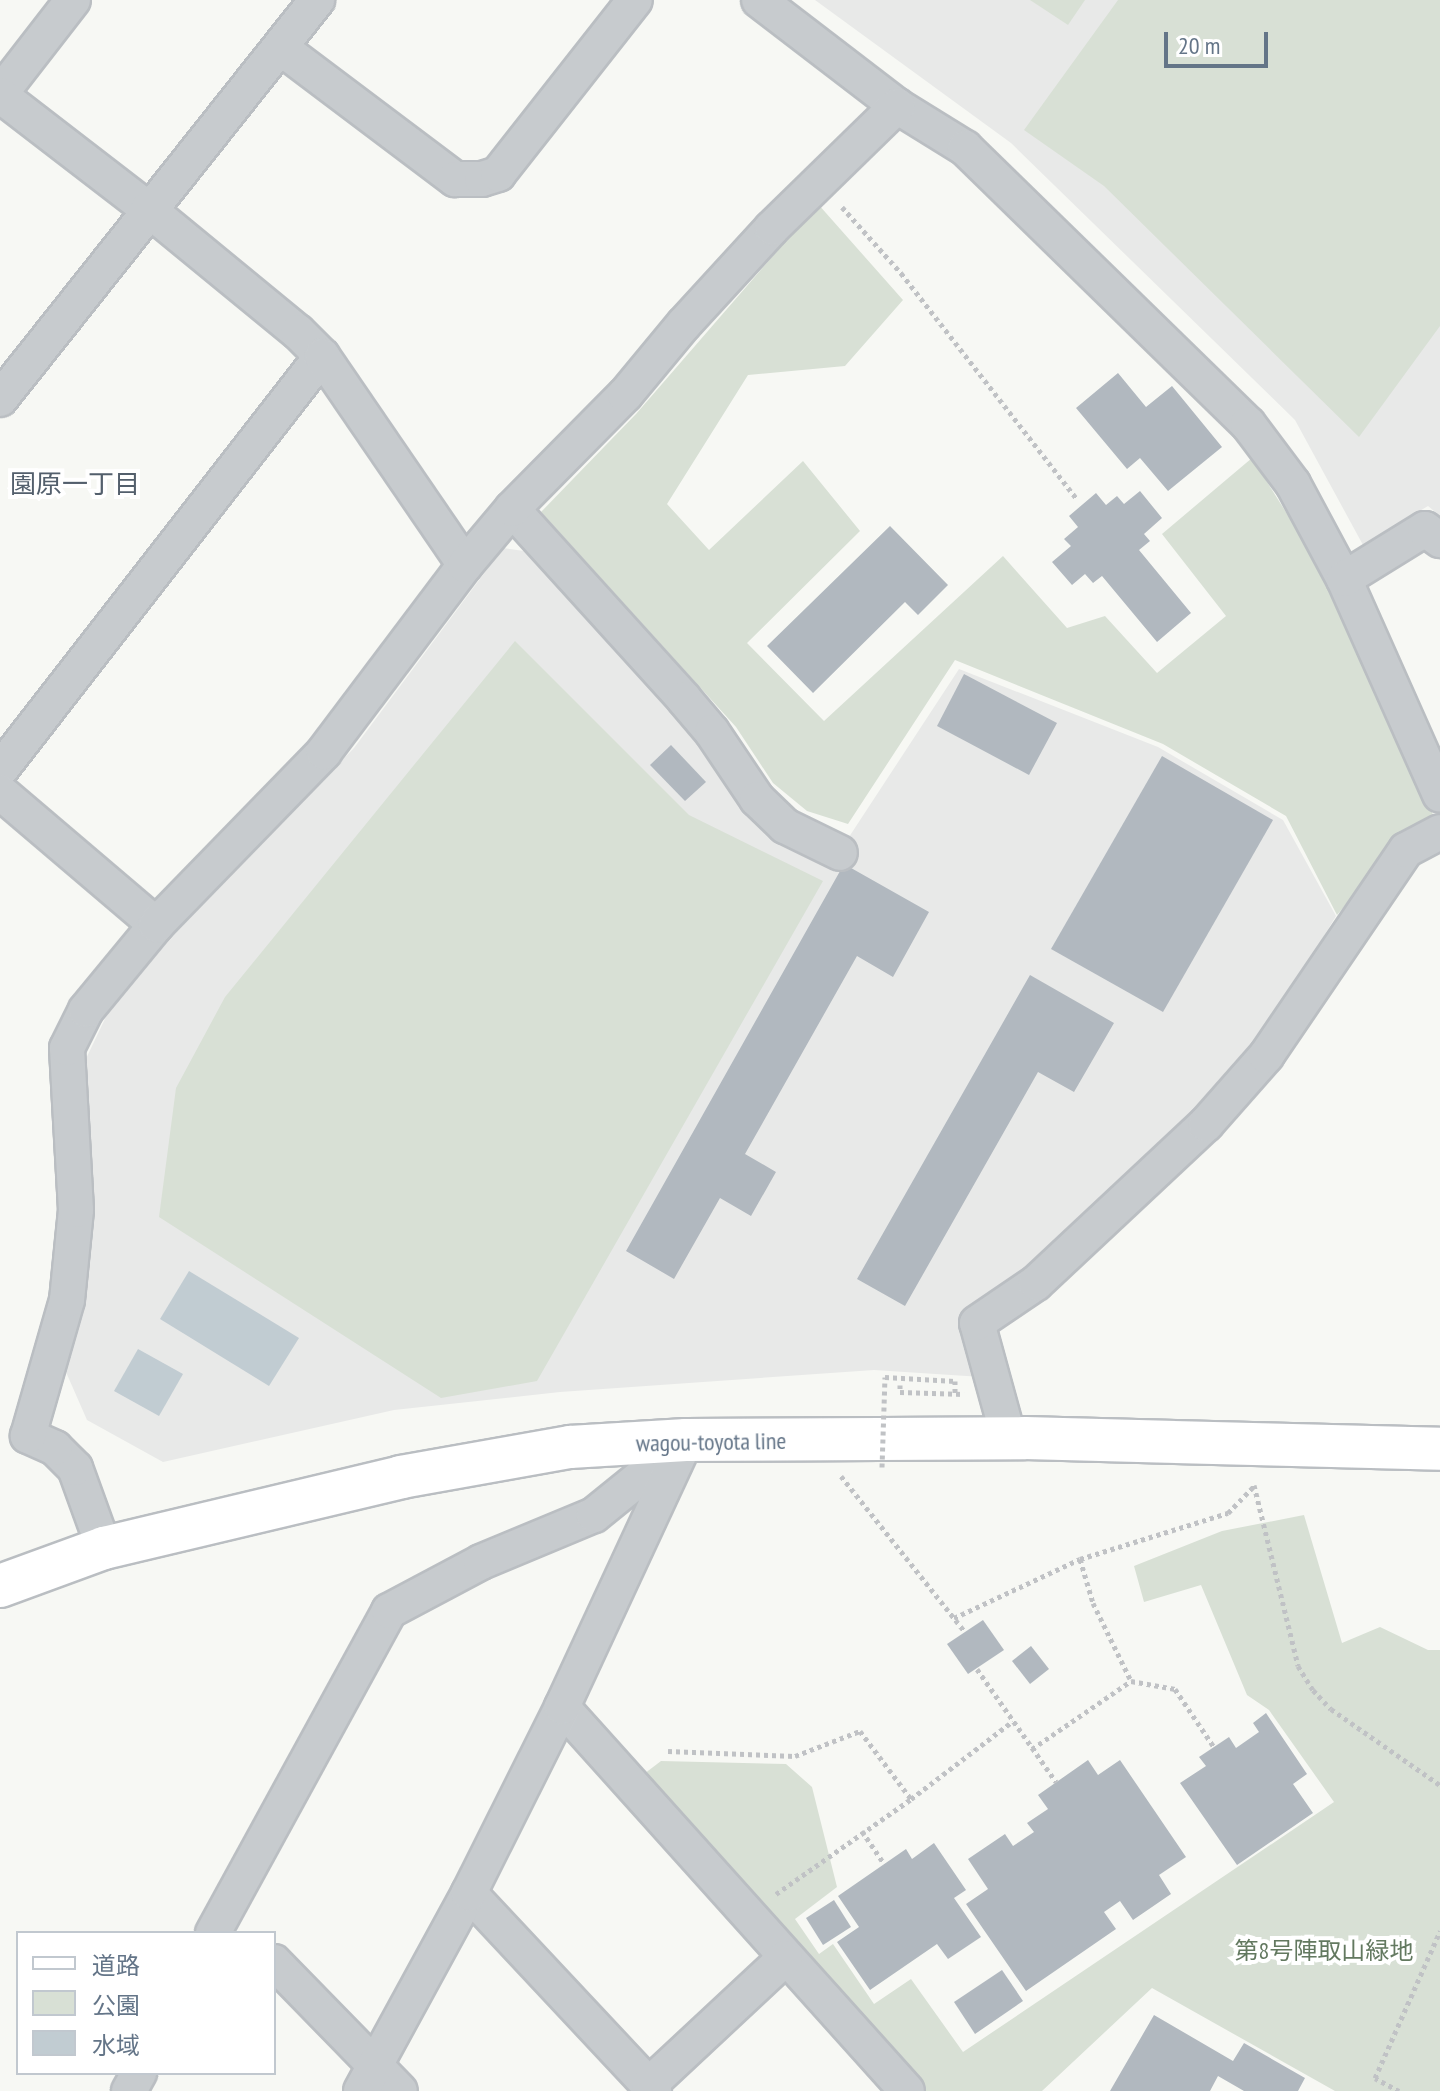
<!DOCTYPE html>
<html>
<head>
<meta charset="utf-8">
<style>
  body { margin:0 }
  #map { position:relative; width:1440px; height:2091px; overflow:hidden; background:#f7f8f4; font-family:"PT Sans Narrow","Noto Sans JP",sans-serif }
  div>[style] { position:absolute }
  .built>* { inset:0; background:#e8e9e8 }
  .green>* { inset:0; background:#d8e0d5 }
  .water>* { inset:0; background:#c1ccd2 }
  .building>* { inset:0; background:#b1b8bf }
  .path>* { height:5px; margin-top:-2.5px; transform-origin:0; background:repeating-linear-gradient(90deg,#c0c2c5 0 4px,transparent 0 8px) }
  .roads { filter:drop-shadow(2px 0 #babec2) drop-shadow(-2px 0 #babec2) drop-shadow(0 2px #babec2) drop-shadow(0 -2px #babec2) }
  .minor>* { height:34px; margin:-17px; padding:0 17px; transform-origin:17px; border-radius:17px; background:#c7cbce }
  .major>* { height:42px; margin:-21px; padding:0 21px; transform-origin:21px; border-radius:21px; background:#fff }
  .path-bridge>* { height:5px; margin-top:-2.5px; transform-origin:0; background:repeating-linear-gradient(90deg,#c0c2c5 0 4px,transparent 0 8px) }
  span { translate:-50% -50%; white-space:nowrap; text-align:center; line-height:1.15; -webkit-text-stroke:8px #fff; paint-order:stroke }
  .street-label { font-size:24px; color:#647588 }
  .park-label { font-size:24px; color:#637960 }
  .neighbourhood-label { font-size:26px; color:#535f6c }
  .legend { position:absolute; left:16px; top:1931px; width:260px; height:144px; box-sizing:border-box; background:#fff; border:2px solid #c1c8cf; margin:0; padding:10px 14px; list-style:none; font-size:24px; color:#647588 }
  .legend li { display:flex; align-items:center; gap:16px; height:40px }
  .legend b { width:40px; border:2px solid #c1c8cf }
  .scale { position:absolute; left:1164px; top:32px; width:104px; height:36px; box-sizing:border-box; border:4px solid #647588; border-top:0; padding-left:10px; font-size:24px; line-height:28px; white-space:nowrap; color:#647588; -webkit-text-stroke:6px #fff; paint-order:stroke }
</style>
</head>
<body>
<div id="map">
  <div class="built">
    <i style="clip-path:polygon(815px 0,1440px 0,1440px 516px,1428px 506px,1363px 545px,1295px 420px,1011px 143px)"></i>
    <i style="clip-path:polygon(503px 548px,531px 552px,664px 698px,762px 829px,830px 866px,959px 669px,1158px 747px,1283px 820px,1336px 916px,1258px 1045px,1198px 1117px,1029px 1274px,964px 1318px,982px 1377px,874px 1370px,560px 1392px,394px 1410px,163px 1462px,87px 1420px,62px 1363px,83px 1065px,113px 1002px,169px 937px,354px 748px)"></i>
  </div>
  <div class="green">
    <i style="clip-path:polygon(1030px 0,1085px 0,1068px 25px)"></i>
    <i style="clip-path:polygon(1118px 0,1440px 0,1440px 326px,1359px 437px,1104px 186px,1024px 130px)"></i>
    <i style="clip-path:polygon(818px 204px,903px 300px,845px 366px,748px 375px,667px 504px,709px 550px,803px 461px,860px 531px,747px 643px,824px 721px,1003px 556px,1067px 628px,1105px 616px,1157px 673px,1226px 616px,1162px 534px,1252px 458px,1336px 592px,1434px 817px,1399px 841px,1337px 915px,1286px 816px,1163px 744px,955px 660px,848px 824px,807px 811px,773px 783px,736px 727px,541px 512px,636px 414px)"></i>
    <i style="clip-path:polygon(515px 641px,689px 815px,823px 881px,537px 1381px,441px 1398px,159px 1217px,176px 1088px,225px 997px)"></i>
    <i style="clip-path:polygon(1304px 1515px,1342px 1643px,1380px 1627px,1428px 1650px,1440px 1650px,1440px 2091px,1335px 2091px,1152px 1988px,1042px 2091px,923px 2091px,640px 1777px,661px 1761px,786px 1764px,812px 1787px,837px 1887px,795px 1919px,819px 1954px,833px 1944px,874px 2004px,911px 1979px,963px 2052px,1334px 1802px,1269px 1710px,1247px 1695px,1201px 1585px,1144px 1602px,1134px 1566px,1222px 1531px)"></i>
  </div>
  <div class="water">
    <i style="clip-path:polygon(189px 1271px,299px 1338px,269px 1386px,160px 1319px)"></i>
    <i style="clip-path:polygon(138px 1349px,183px 1374px,159px 1416px,114px 1391px)"></i>
  </div>
  <div class="building">
    <i style="clip-path:polygon(1118px 373px,1146px 407px,1172px 386px,1222px 447px,1168px 491px,1140px 458px,1127px 469px,1076px 408px)"></i>
    <i style="clip-path:polygon(1140px 491px,1162px 518px,1144px 534px,1150px 541px,1139px 550px,1191px 613px,1157px 642px,1102px 576px,1093px 583px,1085px 574px,1072px 585px,1052px 562px,1071px 546px,1064px 539px,1078px 527px,1069px 516px,1096px 493px,1106px 505px,1117px 496px,1124px 504px)"></i>
    <i style="clip-path:polygon(890px 526px,948px 585px,918px 615px,905px 602px,813px 693px,767px 646px)"></i>
    <i style="clip-path:polygon(964px 674px,1057px 723px,1029px 775px,937px 726px)"></i>
    <i style="clip-path:polygon(671px 745px,706px 782px,685px 801px,650px 765px)"></i>
    <i style="clip-path:polygon(1162px 756px,1273px 820px,1163px 1012px,1051px 949px)"></i>
    <i style="clip-path:polygon(844px 864px,929px 912px,893px 977px,857px 956px,745px 1154px,776px 1172px,751px 1216px,720px 1198px,674px 1279px,626px 1251px)"></i>
    <i style="clip-path:polygon(1030px 975px,1114px 1023px,1074px 1092px,1038px 1072px,905px 1306px,857px 1279px)"></i>
    <i style="clip-path:polygon(983px 1620px,1004px 1650px,968px 1674px,947px 1644px)"></i>
    <i style="clip-path:polygon(1031px 1646px,1049px 1669px,1030px 1684px,1012px 1661px)"></i>
    <i style="clip-path:polygon(1266px 1713px,1307px 1774px,1293px 1784px,1313px 1813px,1237px 1865px,1180px 1783px,1206px 1766px,1199px 1757px,1229px 1737px,1236px 1748px,1259px 1732px,1253px 1723px)"></i>
    <i style="clip-path:polygon(1088px 1760px,1098px 1775px,1120px 1760px,1186px 1857px,1159px 1875px,1171px 1894px,1133px 1920px,1120px 1901px,1104px 1912px,1116px 1929px,1026px 1991px,966px 1904px,988px 1889px,968px 1859px,1005px 1834px,1013px 1846px,1034px 1832px,1027px 1823px,1048px 1809px,1038px 1795px)"></i>
    <i style="clip-path:polygon(934px 1843px,966px 1890px,954px 1898px,981px 1937px,948px 1959px,937px 1944px,870px 1990px,837px 1942px,859px 1927px,838px 1896px,906px 1849px,912px 1859px)"></i>
    <i style="clip-path:polygon(834px 1900px,851px 1927px,823px 1945px,806px 1918px)"></i>
    <i style="clip-path:polygon(1002px 1970px,1023px 2001px,975px 2034px,954px 2002px)"></i>
    <i style="clip-path:polygon(1154px 2015px,1233px 2061px,1244px 2043px,1305px 2078px,1298px 2091px,1244px 2091px,1218px 2076px,1210px 2091px,1110px 2091px)"></i>
  </div>
  <div class="path">
    <i style="left:842px;top:207px;width:89px;rotate:48.2deg"></i>
    <i style="left:901px;top:273px;width:286px;rotate:52.1deg"></i>
    <i style="left:885px;top:1377px;width:70px;rotate:3.3deg"></i>
    <i style="left:955px;top:1381px;width:12px;rotate:90deg"></i>
    <i style="left:900px;top:1385px;width:7px;rotate:90deg"></i>
    <i style="left:900px;top:1392px;width:64px;rotate:1.8deg"></i>
    <i style="left:841px;top:1476px;width:199px;rotate:51.5deg"></i>
    <i style="left:1254px;top:1485px;width:186px;rotate:76.3deg"></i>
    <i style="left:1298px;top:1666px;width:28px;rotate:58deg"></i>
    <i style="left:1313px;top:1690px;width:26px;rotate:47deg"></i>
    <i style="left:1331px;top:1709px;width:133px;rotate:34.9deg"></i>
    <i style="left:1080px;top:1559px;width:46px;rotate:73.5deg"></i>
    <i style="left:1093px;top:1603px;width:87px;rotate:64deg"></i>
    <i style="left:954px;top:1618px;width:139px;rotate:-25.1deg"></i>
    <i style="left:1080px;top:1559px;width:155px;rotate:-17.3deg"></i>
    <i style="left:1228px;top:1513px;width:37px;rotate:-46deg"></i>
    <i style="left:977px;top:1669px;width:138px;rotate:55deg"></i>
    <i style="left:1032px;top:1749px;width:120px;rotate:-34.5deg"></i>
    <i style="left:1131px;top:1681px;width:45px;rotate:10.3deg"></i>
    <i style="left:1175px;top:1689px;width:70px;rotate:56.1deg"></i>
    <i style="left:668px;top:1751px;width:127px;rotate:2.3deg"></i>
    <i style="left:795px;top:1756px;width:70px;rotate:-21deg"></i>
    <i style="left:860px;top:1731px;width:85px;rotate:53.1deg"></i>
    <i style="left:911px;top:1799px;width:128px;rotate:-37.4deg"></i>
    <i style="left:862px;top:1831px;width:40px;rotate:56deg"></i>
    <i style="left:776px;top:1894px;width:165px;rotate:-35.1deg"></i>
    <i style="left:1399px;top:2091px;width:27px;rotate:-152deg"></i>
    <i style="left:1375px;top:2078px;width:161px;rotate:-66.1deg"></i>
  </div>
  <div class="roads">
    <div class="minor">
      <i style="left:759px;top:0;width:174px;rotate:37.5deg"></i>
      <i style="left:897px;top:106px;width:80px;rotate:31.7deg"></i>
      <i style="left:965px;top:148px;width:395px;rotate:44.3deg"></i>
      <i style="left:1248px;top:424px;width:75px;rotate:53.1deg"></i>
      <i style="left:1293px;top:484px;width:108px;rotate:61.8deg"></i>
      <i style="left:1344px;top:579px;width:236px;rotate:66deg"></i>
      <i style="left:281px;top:48px;width:218px;rotate:37deg"></i>
      <i style="left:455px;top:179px;width:27px"></i>
      <i style="left:482px;top:179px;width:17px;rotate:-17deg"></i>
      <i style="left:498px;top:174px;width:221px;rotate:-51.8deg"></i>
      <i style="left:0;top:94px;width:119px;rotate:-52.2deg"></i>
      <i style="left:0;top:95px;width:187px;rotate:37.6deg"></i>
      <i style="left:148px;top:209px;width:194px;rotate:39.4deg"></i>
      <i style="left:298px;top:332px;width:34px;rotate:45deg"></i>
      <i style="left:322px;top:356px;width:524px;rotate:127.87deg"></i>
      <i style="left:322px;top:356px;width:253px;rotate:55.6deg"></i>
      <i style="left:0;top:399px;width:510px;rotate:-51.53deg"></i>
      <i style="left:512px;top:509px;width:256px;rotate:47.8deg"></i>
      <i style="left:684px;top:699px;width:43px;rotate:49.7deg"></i>
      <i style="left:712px;top:732px;width:81px;rotate:56.1deg"></i>
      <i style="left:757px;top:799px;width:39px;rotate:44deg"></i>
      <i style="left:785px;top:826px;width:61px;rotate:26.1deg"></i>
      <i style="left:1344px;top:579px;width:95px;rotate:-31.7deg"></i>
      <i style="left:1425px;top:529px;width:19px;rotate:36deg"></i>
      <i style="left:0;top:792px;width:205px;rotate:40.4deg"></i>
      <i style="left:1009px;top:1439px;width:120px;rotate:-105.4deg"></i>
      <i style="left:977px;top:1323px;width:71px;rotate:-34.1deg"></i>
      <i style="left:1036px;top:1283px;width:233px;rotate:-43.1deg"></i>
      <i style="left:1206px;top:1124px;width:91px;rotate:-48.6deg"></i>
      <i style="left:1266px;top:1056px;width:249px;rotate:-55.8deg"></i>
      <i style="left:1406px;top:850px;width:38px;rotate:-28deg"></i>
      <i style="left:104px;top:1548px;width:85px;rotate:-109.9deg"></i>
      <i style="left:75px;top:1468px;width:28px;rotate:-135deg"></i>
      <i style="left:55px;top:1448px;width:30px;rotate:-156deg"></i>
      <i style="left:28px;top:1436px;width:141px;rotate:-74deg"></i>
      <i style="left:67px;top:1300px;width:90px;rotate:-84.3deg"></i>
      <i style="left:76px;top:1210px;width:162px;rotate:-93.2deg"></i>
      <i style="left:67px;top:1048px;width:42px;rotate:-63.4deg"></i>
      <i style="left:86px;top:1010px;width:110px;rotate:-50.5deg"></i>
      <i style="left:156px;top:925px;width:241px;rotate:-45.8deg"></i>
      <i style="left:324px;top:752px;width:234px;rotate:-53deg"></i>
      <i style="left:465px;top:565px;width:73px;rotate:-50deg"></i>
      <i style="left:512px;top:509px;width:161px;rotate:-45.3deg"></i>
      <i style="left:625px;top:395px;width:92px;rotate:-50.3deg"></i>
      <i style="left:684px;top:324px;width:130px;rotate:-47.5deg"></i>
      <i style="left:772px;top:228px;width:175px;rotate:-44.3deg"></i>
      <i style="left:562px;top:1707px;width:516px;rotate:48.06deg"></i>
      <i style="left:469px;top:1893px;width:271px;rotate:46.9deg"></i>
      <i style="left:213px;top:1933px;width:367px;rotate:-61.3deg"></i>
      <i style="left:389px;top:1611px;width:104px;rotate:-28deg"></i>
      <i style="left:481px;top:1562px;width:122px;rotate:-22.6deg"></i>
      <i style="left:594px;top:1515px;width:102px;rotate:-39deg"></i>
      <i style="left:274px;top:1962px;width:180px;rotate:45.7deg"></i>
      <i style="left:649px;top:2085px;width:186px;rotate:-43deg"></i>
      <i style="left:129px;top:2091px;width:21px;rotate:-61deg"></i>
      <i style="left:361px;top:2091px;width:226px;rotate:-61.4deg"></i>
      <i style="left:469px;top:1893px;width:208px;rotate:-63.4deg"></i>
      <i style="left:562px;top:1707px;width:294px;rotate:-65.1deg"></i>
    </div>
    <div class="major">
      <i style="left:0;top:1586px;width:111px;rotate:-20.1deg"></i>
      <i style="left:104px;top:1548px;width:305px;rotate:-13.4deg"></i>
      <i style="left:401px;top:1477px;width:172px;rotate:-10.1deg"></i>
      <i style="left:570px;top:1447px;width:116px;rotate:-3.5deg"></i>
      <i style="left:686px;top:1440px;width:339px;rotate:-0.3deg"></i>
      <i style="left:1025px;top:1438px;width:415px;rotate:1.5deg"></i>
    </div>
  </div>
  <div class="path-bridge">
    <i style="left:882px;top:1467px;width:90px;rotate:-88.1deg"></i>
  </div>
  <div class="street-label">
    <span style="left:711px;top:1442px;rotate:-1deg">wagou-toyota line</span>
  </div>
  <div class="park-label">
    <span style="left:1324px;top:1951px">第8号陣取山緑地</span>
  </div>
  <div class="neighbourhood-label">
    <span style="left:75px;top:484px">園原一丁目</span>
  </div>
  <ul class="legend">
  <li><b style="height:10px;background:#fff"></b>道路</li>
  <li><b style="height:22px;background:#d8e0d5"></b>公園</li>
  <li><b style="height:22px;background:#c1ccd2"></b>水域</li>
  </ul>
  <div class="scale">20 m</div>
</div>
</body>
</html>
